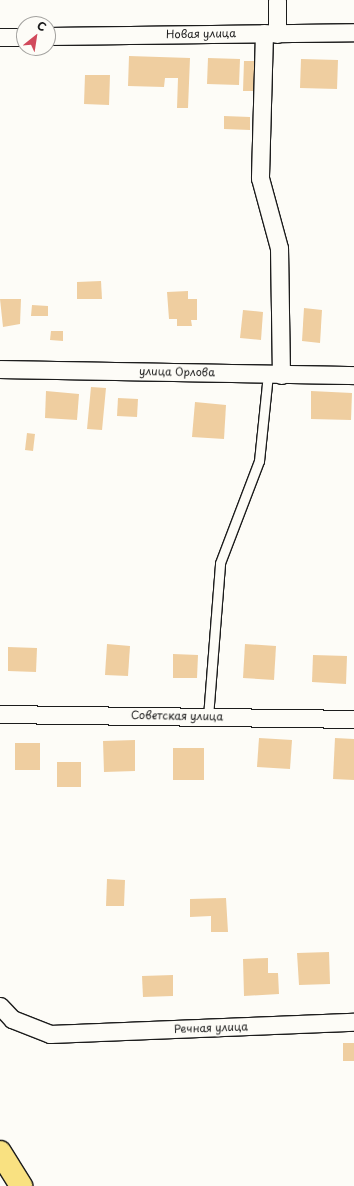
<!DOCTYPE html>
<html>
<head>
<meta charset="utf-8">
<style>
  body { margin:0 }
  #map { position:relative; width:354px; height:1186px; overflow:hidden; background:#fdfcf7; font-family:"Playpen Sans",sans-serif }
  div>[style] { position:absolute }
  .building>* { inset:0; background:#efcea0 }
  .roads { filter:drop-shadow(1px 0 #1c1c1c) drop-shadow(-1px 0 #1c1c1c) drop-shadow(0 1px #1c1c1c) drop-shadow(0 -1px #1c1c1c) }
  .lane>* { height:9px; margin:-4.5px; padding:0 4.5px; transform-origin:4.5px; border-radius:4.5px; background:#fdfcf7 }
  .street>* { height:17px; margin:-8.5px; padding:0 8.5px; transform-origin:8.5px; border-radius:8.5px; background:#fdfcf7 }
  .highway>* { height:22px; margin:-11px; padding:0 11px; transform-origin:11px; border-radius:11px; background:#f9e181 }
  span { translate:-50% -50%; white-space:nowrap; text-align:center; line-height:1.15; -webkit-text-stroke:3.5px #fdfcf7; paint-order:stroke }
  .street-label { font-size:11px; color:#1c1c1c }
  .north { position:absolute; left:16px; top:16px; width:40px; height:40px; box-sizing:border-box; background:#fdfcf7; border:1px solid #a3a29f; border-radius:50%; rotate:30deg; font-size:11px; font-weight:700; line-height:16px; text-align:center; color:#1c1c1c }
  .north::after { content:''; display:block; margin:auto; width:14px; height:18px; background:#d1495b; clip-path:polygon(50% 0,100% 100%,50% 72%,0 100%) }
</style>
</head>
<body>
<div id="map">
  <div class="building">
    <i style="clip-path:polygon(129px 56px,190px 58px,188px 108px,177px 108px,178px 78px,165px 78px,164px 87px,128px 86px)"></i>
    <i style="clip-path:polygon(208px 58px,240px 59px,239px 85px,207px 84px)"></i>
    <i style="clip-path:polygon(301px 59px,338px 60px,337px 89px,300px 88px)"></i>
    <i style="clip-path:polygon(244px 61px,259px 61px,257px 91px,243px 91px)"></i>
    <i style="clip-path:polygon(85px 75px,110px 75px,109px 105px,84px 104px)"></i>
    <i style="clip-path:polygon(224px 116px,250px 117px,250px 130px,224px 129px)"></i>
    <i style="clip-path:polygon(101px 281px,102px 299px,77px 299px,77px 282px)"></i>
    <i style="clip-path:polygon(188px 291px,188px 299px,197px 299px,197px 320px,191px 320px,192px 326px,177px 326px,177px 319px,169px 319px,167px 292px)"></i>
    <i style="clip-path:polygon(0 299px,21px 299px,20px 324px,3px 327px)"></i>
    <i style="clip-path:polygon(32px 305px,48px 306px,48px 316px,31px 316px)"></i>
    <i style="clip-path:polygon(304px 308px,322px 310px,320px 343px,302px 341px)"></i>
    <i style="clip-path:polygon(243px 310px,263px 312px,261px 340px,240px 338px)"></i>
    <i style="clip-path:polygon(51px 331px,63px 331px,63px 341px,50px 340px)"></i>
    <i style="clip-path:polygon(91px 387px,106px 388px,102px 430px,87px 429px)"></i>
    <i style="clip-path:polygon(46px 391px,79px 394px,77px 420px,45px 418px)"></i>
    <i style="clip-path:polygon(311px 391px,352px 393px,351px 420px,311px 419px)"></i>
    <i style="clip-path:polygon(118px 398px,138px 399px,137px 417px,117px 416px)"></i>
    <i style="clip-path:polygon(195px 402px,226px 405px,224px 439px,192px 437px)"></i>
    <i style="clip-path:polygon(27px 433px,35px 434px,33px 451px,25px 450px)"></i>
    <i style="clip-path:polygon(107px 644px,130px 646px,128px 676px,105px 675px)"></i>
    <i style="clip-path:polygon(245px 644px,276px 646px,274px 680px,243px 678px)"></i>
    <i style="clip-path:polygon(8px 647px,37px 648px,36px 672px,8px 671px)"></i>
    <i style="clip-path:polygon(173px 654px,198px 655px,197px 678px,173px 678px)"></i>
    <i style="clip-path:polygon(313px 655px,347px 656px,346px 684px,312px 682px)"></i>
    <i style="clip-path:polygon(259px 738px,292px 740px,290px 769px,257px 767px)"></i>
    <i style="clip-path:polygon(335px 738px,354px 739px,354px 780px,333px 779px)"></i>
    <i style="clip-path:polygon(135px 740px,135px 771px,104px 772px,103px 741px)"></i>
    <i style="clip-path:polygon(15px 743px,40px 743px,40px 770px,15px 770px)"></i>
    <i style="clip-path:polygon(173px 748px,204px 748px,204px 780px,173px 780px)"></i>
    <i style="clip-path:polygon(57px 762px,81px 762px,81px 787px,57px 787px)"></i>
    <i style="clip-path:polygon(107px 879px,125px 880px,124px 906px,106px 906px)"></i>
    <i style="clip-path:polygon(226px 898px,228px 932px,211px 932px,211px 916px,190px 917px,190px 899px)"></i>
    <i style="clip-path:polygon(329px 952px,330px 984px,299px 985px,297px 953px)"></i>
    <i style="clip-path:polygon(268px 958px,268px 973px,278px 973px,279px 994px,244px 996px,243px 959px)"></i>
    <i style="clip-path:polygon(173px 975px,173px 996px,143px 997px,142px 976px)"></i>
    <i style="clip-path:polygon(343px 1043px,354px 1043px,354px 1061px,343px 1061px)"></i>
  </div>
  <div class="roads">
    <div class="lane">
      <i style="left:208px;top:717px;width:154px;rotate:-85.5deg"></i>
      <i style="left:220px;top:563px;width:109px;rotate:-69.1deg"></i>
      <i style="left:259px;top:461px;width:87px;rotate:-84.1deg"></i>
    </div>
    <div class="street">
      <i style="left:264px;top:33px;width:145px;rotate:91.6deg"></i>
      <i style="left:260px;top:178px;width:73px;rotate:74.8deg"></i>
      <i style="left:279px;top:248px;width:127px;rotate:89.1deg"></i>
      <i style="left:277px;top:34px;width:34px;rotate:-90deg"></i>
      <i style="left:48px;top:36px;width:306px;rotate:-0.7deg"></i>
      <i style="left:0;top:37px;width:24px"></i>
      <i style="left:0;top:369px;width:354px;rotate:1deg"></i>
      <i style="left:0;top:714px;width:354px;rotate:0.8deg"></i>
      <i style="left:0;top:1006px;width:18px;rotate:47deg"></i>
      <i style="left:12px;top:1019px;width:41px;rotate:21.5deg"></i>
      <i style="left:50px;top:1034px;width:304px;rotate:-2.3deg"></i>
    </div>
    <div class="highway">
      <i style="left:0;top:1152px;width:40px;rotate:58deg"></i>
    </div>
  </div>
  <div class="street-label">
    <span style="left:201px;top:34px;rotate:-1deg">Новая улица</span>
    <span style="left:177px;top:372px;rotate:1deg">улица Орлова</span>
    <span style="left:177px;top:716px;rotate:1deg">Советская улица</span>
    <span style="left:211px;top:1028px;rotate:-2deg">Речная улица</span>
  </div>
  <div class="north">С</div>
</div>
</body>
</html>
